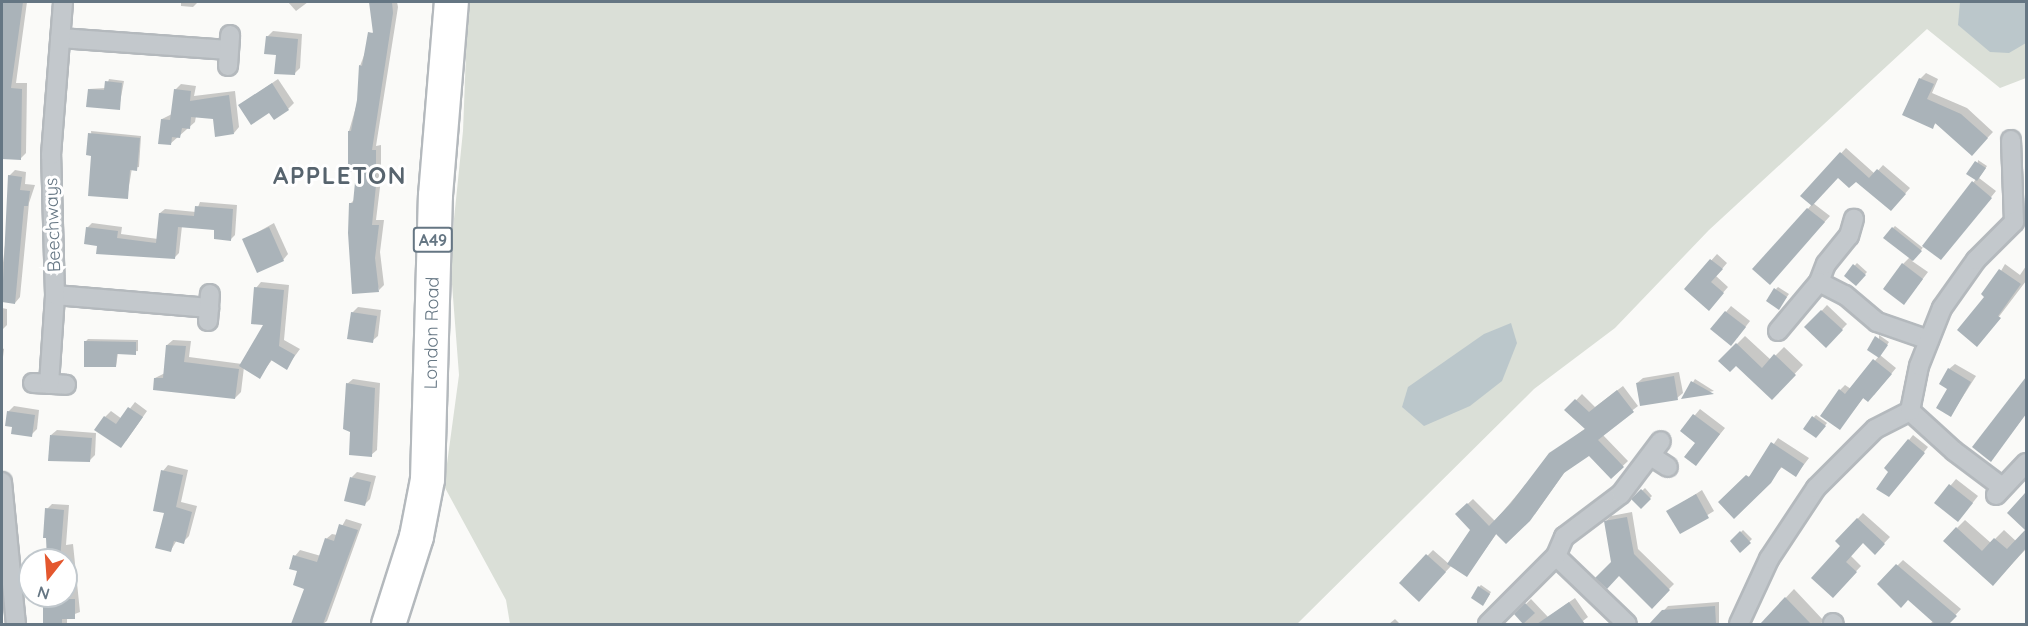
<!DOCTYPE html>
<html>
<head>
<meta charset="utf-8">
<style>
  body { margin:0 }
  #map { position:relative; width:2028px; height:626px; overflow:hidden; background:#fafaf8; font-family:Quicksand,sans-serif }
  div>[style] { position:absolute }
  .green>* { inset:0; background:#dadfd7 }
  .water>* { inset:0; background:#bbc7cb }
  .shadow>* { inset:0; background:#0003 }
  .building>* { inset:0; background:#aab3b9 }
  .roads { filter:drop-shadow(2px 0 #b4b9bd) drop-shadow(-2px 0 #b4b9bd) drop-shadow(0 2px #b4b9bd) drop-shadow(0 -2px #b4b9bd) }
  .street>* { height:18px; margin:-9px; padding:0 9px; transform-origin:9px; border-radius:9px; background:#c3c8cc }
  .highway>* { height:33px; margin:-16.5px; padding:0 16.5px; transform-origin:16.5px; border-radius:16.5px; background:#fff }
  span { translate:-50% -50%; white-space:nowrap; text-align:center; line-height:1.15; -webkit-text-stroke:6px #fff; paint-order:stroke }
  .shield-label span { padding:2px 4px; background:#fff; border:2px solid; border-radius:4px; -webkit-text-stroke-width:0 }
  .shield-label { font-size:16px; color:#657683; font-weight:700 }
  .street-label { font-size:18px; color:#657683 }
  .district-label { font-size:24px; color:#57646e; font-weight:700; letter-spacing:1.5px }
  .frame { position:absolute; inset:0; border:3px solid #657683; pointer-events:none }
  .north { position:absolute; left:18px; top:548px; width:60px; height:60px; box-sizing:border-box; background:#fff; border:2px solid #c1c8cd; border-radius:50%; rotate:197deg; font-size:16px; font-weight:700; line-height:24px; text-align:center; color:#657683 }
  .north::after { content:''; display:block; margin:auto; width:21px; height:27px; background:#e4572e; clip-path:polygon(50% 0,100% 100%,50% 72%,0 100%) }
</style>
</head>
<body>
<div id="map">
  <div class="green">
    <i style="clip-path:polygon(468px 2px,2026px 2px,2026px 78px,2000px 88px,1927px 29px,1709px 230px,1615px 328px,1534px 389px,1297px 624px,510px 624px,506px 600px,444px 486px,459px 375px,450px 258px,463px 131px)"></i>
  </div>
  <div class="water">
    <i style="clip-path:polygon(1960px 2px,2026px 2px,2026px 43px,2009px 53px,1990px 52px,1958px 25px)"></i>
    <i style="clip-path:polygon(1511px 323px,1517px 343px,1502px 381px,1470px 406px,1424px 426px,1402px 407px,1408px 387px,1484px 334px)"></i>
  </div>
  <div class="shadow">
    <i style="clip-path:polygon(2px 2px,27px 2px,16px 83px,27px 83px,26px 153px,20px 159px,6px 125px,2px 125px)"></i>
    <i style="clip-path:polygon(181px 2px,198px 2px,193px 7px,181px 6px)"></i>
    <i style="clip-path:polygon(288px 2px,308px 2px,296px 11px)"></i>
    <i style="clip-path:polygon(370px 2px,397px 2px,398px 7px,376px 146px,381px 145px,381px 179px,376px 220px,384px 220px,380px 252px,384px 285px,379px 290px,350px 204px,354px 200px,358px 171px,349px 131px,358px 100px,360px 66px,374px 29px)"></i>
    <i style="clip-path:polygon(273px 31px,302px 34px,300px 68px,294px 74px,267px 37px)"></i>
    <i style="clip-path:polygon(1926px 73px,1938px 79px,1932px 93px,1967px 108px,1993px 132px,1972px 154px,1937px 122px,1932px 127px,1920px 79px)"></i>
    <i style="clip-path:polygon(109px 79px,124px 81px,119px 108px,89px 89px,106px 88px)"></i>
    <i style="clip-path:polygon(278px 79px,294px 103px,288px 109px,270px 111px,240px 105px)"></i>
    <i style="clip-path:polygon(181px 84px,196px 86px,194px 96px,235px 91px,239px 127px,234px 133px,214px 118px,196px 116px,195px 122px,170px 144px,162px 119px,172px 114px,175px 90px)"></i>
    <i style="clip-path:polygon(91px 131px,141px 136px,139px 167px,132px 168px,127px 198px,93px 154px)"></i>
    <i style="clip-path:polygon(1846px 148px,1875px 174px,1883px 165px,1910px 188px,1896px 204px,1856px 180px,1838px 176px,1813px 203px,1830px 216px,1775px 277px,1784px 238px,1812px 204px,1802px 196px)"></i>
    <i style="clip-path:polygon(1978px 160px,1987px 166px,1979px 178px,1996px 191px,1946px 253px,1924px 246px,1916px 257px,1912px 261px,1928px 272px,1909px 297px,1903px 264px,1910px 257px,1893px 228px,1895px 226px,1923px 248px,1976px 179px)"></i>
    <i style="clip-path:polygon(15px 170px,26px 172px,25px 184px,35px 185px,29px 203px,20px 297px,15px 303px,2px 301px,2px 271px,10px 202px,9px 176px)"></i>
    <i style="clip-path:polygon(200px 202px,237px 205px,235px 235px,231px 239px,216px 228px,182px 226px,179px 253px,175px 257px,98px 245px,87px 228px,92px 223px,122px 227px,121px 234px,158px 239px,160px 213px,165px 209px,196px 212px)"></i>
    <i style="clip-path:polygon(274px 223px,288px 254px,283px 260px,244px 240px)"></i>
    <i style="clip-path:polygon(1717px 254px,1727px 263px,1716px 276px,1728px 287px,1714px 303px,1686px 289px)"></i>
    <i style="clip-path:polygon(1857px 263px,1867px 272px,1856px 284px,1846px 275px)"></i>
    <i style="clip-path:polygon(2005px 264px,2020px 275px,2026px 266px,2026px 281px,1982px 339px,1986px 297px)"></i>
    <i style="clip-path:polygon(261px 282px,289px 285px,284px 340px,300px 349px,286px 368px,272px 360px,259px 377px,244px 367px,241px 392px,235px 398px,155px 378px,165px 373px,167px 345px,173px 340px,191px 341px,189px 357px,242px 364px,266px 324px,256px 288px)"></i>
    <i style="clip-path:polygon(1778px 287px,1789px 294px,1781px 305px,1776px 289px)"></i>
    <i style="clip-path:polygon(1827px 305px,1847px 324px,1826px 346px,1807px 327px)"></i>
    <i style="clip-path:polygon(1731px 306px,1750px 321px,1737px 338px,1712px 329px)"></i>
    <i style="clip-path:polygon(358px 307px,381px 310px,378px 336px,372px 341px,352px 313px)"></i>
    <i style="clip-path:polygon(2px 308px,7px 309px,7px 325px,2px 330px)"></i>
    <i style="clip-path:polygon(1879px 335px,1889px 342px,1880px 355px,1896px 368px,1874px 395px,1864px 397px,1840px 428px,1840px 390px,1845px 385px,1851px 389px,1879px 356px)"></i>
    <i style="clip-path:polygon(1745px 336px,1771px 360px,1784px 347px,1803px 365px,1772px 398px,1736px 364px,1720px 361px)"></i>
    <i style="clip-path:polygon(88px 339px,138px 340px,138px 351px,118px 353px,116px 366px,85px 342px)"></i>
    <i style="clip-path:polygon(2px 348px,4px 349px,2px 365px)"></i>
    <i style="clip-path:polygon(1955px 364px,1976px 376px,1951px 415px,1949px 369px)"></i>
    <i style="clip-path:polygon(1679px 372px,1683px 393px,1677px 398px,1637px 383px,1643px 378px)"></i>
    <i style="clip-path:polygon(353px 379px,380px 383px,377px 450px,371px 455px,347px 384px)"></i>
    <i style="clip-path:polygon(1695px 379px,1714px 391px,1684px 397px)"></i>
    <i style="clip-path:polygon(2026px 380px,2026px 414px,1991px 460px,1974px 447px)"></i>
    <i style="clip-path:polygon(1623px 386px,1638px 406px,1602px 434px,1628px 461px,1611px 477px,1589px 454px,1567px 469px,1535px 514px,1497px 533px,1467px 575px,1452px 565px,1419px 600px,1401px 583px,1433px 550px,1449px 564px,1472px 530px,1457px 514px,1473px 499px,1495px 521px,1551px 454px,1586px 428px,1567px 410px,1582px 394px,1595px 407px)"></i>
    <i style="clip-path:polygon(135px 402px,147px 411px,126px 441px,105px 417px,111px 411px,122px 419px)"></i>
    <i style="clip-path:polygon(14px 406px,39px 410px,37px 429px,31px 435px,13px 425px,8px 412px)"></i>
    <i style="clip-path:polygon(1700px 409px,1725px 428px,1696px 464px,1697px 443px,1682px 431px)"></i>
    <i style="clip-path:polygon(1816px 415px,1827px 423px,1818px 434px,1814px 417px)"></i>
    <i style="clip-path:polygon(57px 430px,96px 433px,95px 455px,89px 461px,51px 435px)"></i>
    <i style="clip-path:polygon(1913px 435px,1928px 447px,1893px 491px,1909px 440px)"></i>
    <i style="clip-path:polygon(1778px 438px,1809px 458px,1796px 475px,1783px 466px,1734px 517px,1720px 502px,1754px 472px)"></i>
    <i style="clip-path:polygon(168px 465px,188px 470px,181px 502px,197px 506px,189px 536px,183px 542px,177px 540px,171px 550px,163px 471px)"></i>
    <i style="clip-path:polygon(357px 472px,376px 476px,370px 499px,364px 505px,352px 477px)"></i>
    <i style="clip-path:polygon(1956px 479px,1978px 496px,1963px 515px,1936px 503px)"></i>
    <i style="clip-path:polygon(1645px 488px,1652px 496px,1641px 507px,1633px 499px)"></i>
    <i style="clip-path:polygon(1702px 490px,1714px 511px,1680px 532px,1668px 512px)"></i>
    <i style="clip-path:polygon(2026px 492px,2026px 529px,2009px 513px)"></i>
    <i style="clip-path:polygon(52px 504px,69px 505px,66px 545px,73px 544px,80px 612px,67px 617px,67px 624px,45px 624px,44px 599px,66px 596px,66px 560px,49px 560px,47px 509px)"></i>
    <i style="clip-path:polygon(1632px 512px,1638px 549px,1674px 584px,1652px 606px,1613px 562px,1606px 521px,1611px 516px)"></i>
    <i style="clip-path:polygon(1863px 513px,1890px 537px,1875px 553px,1863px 541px,1850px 555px,1861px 566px,1833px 596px,1842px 546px,1837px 541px)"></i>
    <i style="clip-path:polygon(346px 519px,362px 524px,327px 621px,323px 624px,294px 624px,306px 588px,295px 556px,300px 550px,321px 556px,326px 539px,332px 534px,337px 535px)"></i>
    <i style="clip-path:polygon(1965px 520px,1991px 543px,2004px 530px,2017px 542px,2026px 531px,2026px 549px,1993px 584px,1957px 528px)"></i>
    <i style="clip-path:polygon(1743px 530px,1752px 539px,1740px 551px,1732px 541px)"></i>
    <i style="clip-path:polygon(1903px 560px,1961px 609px,1947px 624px,1930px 624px,1933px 621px,1908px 598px,1879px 584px)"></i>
    <i style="clip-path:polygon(1481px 585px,1491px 592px,1485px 602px,1479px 587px)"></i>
    <i style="clip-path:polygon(1794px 589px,1824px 621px,1820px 624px,1761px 624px)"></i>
    <i style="clip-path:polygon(1575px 598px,1588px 617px,1579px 624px,1525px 624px,1516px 614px,1531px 599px,1548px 617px)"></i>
    <i style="clip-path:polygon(1719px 602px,1719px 624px,1651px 624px,1668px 606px)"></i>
    <i style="clip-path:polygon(1395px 619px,1400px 624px,1389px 624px)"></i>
  </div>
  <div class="building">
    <i style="clip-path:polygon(2px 2px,23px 2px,11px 88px,22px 89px,21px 160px,2px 159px)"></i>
    <i style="clip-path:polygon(369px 2px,392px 2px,393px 13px,372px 150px,376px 150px,376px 185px,372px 225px,379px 225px,375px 258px,379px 292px,352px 294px,348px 233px,349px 203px,353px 203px,356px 172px,348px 172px,348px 131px,351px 131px,357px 100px,359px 65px,362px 66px,368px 32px,373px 33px)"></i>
    <i style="clip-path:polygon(266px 36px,298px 39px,295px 75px,274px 74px,276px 55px,264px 54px)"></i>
    <i style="clip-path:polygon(1919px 78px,1934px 84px,1927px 99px,1961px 114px,1988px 138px,1972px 156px,1935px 123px,1933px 129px,1902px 115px)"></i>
    <i style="clip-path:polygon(105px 81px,122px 83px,120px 110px,86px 107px,88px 89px,104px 90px)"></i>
    <i style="clip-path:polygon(272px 83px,289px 110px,274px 120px,269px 113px,251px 125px,238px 105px)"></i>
    <i style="clip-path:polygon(174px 89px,191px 91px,190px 101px,229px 95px,234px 134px,215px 137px,213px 119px,191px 117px,190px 129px,182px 128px,180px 138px,172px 137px,171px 145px,158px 144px,161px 119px,170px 120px)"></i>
    <i style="clip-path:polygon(88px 133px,140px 138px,137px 171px,130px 170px,128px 199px,88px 196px,91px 156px,86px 155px)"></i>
    <i style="clip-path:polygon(1840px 152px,1869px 178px,1877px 169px,1906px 194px,1891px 211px,1856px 182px,1849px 188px,1838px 178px,1812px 206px,1800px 196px)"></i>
    <i style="clip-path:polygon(1975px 161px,1986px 168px,1977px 181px,1966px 174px)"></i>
    <i style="clip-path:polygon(8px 175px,22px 177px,20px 190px,30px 191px,28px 206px,24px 206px,15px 304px,2px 302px)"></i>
    <i style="clip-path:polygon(1972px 181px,1992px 198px,1941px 260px,1922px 246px)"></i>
    <i style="clip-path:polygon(195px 206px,233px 209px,231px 241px,214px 239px,214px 230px,178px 227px,175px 259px,96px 254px,97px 246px,84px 244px,86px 227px,118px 231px,117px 238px,156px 243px,159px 213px,194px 216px)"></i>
    <i style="clip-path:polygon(1807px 208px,1825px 222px,1770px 285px,1752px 269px)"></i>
    <i style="clip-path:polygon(269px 227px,284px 261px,257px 273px,242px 239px)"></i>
    <i style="clip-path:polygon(1892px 227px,1922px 251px,1913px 261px,1883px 238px)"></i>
    <i style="clip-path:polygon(1710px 259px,1723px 269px,1711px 282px,1724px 293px,1709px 311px,1684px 289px)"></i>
    <i style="clip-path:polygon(1902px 263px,1923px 279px,1904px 305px,1883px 289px)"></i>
    <i style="clip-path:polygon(1853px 264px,1866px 275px,1856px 286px,1844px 276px)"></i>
    <i style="clip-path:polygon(1999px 269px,2021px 284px,1998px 316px,2001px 318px,1977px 347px,1957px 330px,1984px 297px,1981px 294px)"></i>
    <i style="clip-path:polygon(254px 287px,284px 290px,279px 346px,295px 355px,287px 370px,271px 360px,260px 379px,239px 366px,263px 325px,251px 324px)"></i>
    <i style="clip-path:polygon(1774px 288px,1787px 297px,1779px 310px,1766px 301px)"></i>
    <i style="clip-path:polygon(1821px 310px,1843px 330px,1826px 348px,1804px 327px)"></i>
    <i style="clip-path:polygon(1725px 311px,1746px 327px,1731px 346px,1710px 329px)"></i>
    <i style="clip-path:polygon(351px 312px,377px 316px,373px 343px,347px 339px)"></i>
    <i style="clip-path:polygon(1875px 336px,1888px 345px,1879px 358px,1867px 350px)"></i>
    <i style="clip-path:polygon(84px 341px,136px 342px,136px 355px,117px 354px,116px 367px,84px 367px)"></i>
    <i style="clip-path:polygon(1736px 343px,1762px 368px,1774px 354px,1796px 375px,1772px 400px,1736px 366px,1730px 372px,1718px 361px)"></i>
    <i style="clip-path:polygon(166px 345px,186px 346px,184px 362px,239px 369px,235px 399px,153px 390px,154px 378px,163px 378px)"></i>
    <i style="clip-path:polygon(1873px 359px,1892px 374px,1868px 402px,1863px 398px,1840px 430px,1820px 416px,1839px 389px,1845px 394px)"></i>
    <i style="clip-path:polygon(1948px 368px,1971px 382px,1951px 417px,1936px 408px,1947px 389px,1939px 384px)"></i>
    <i style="clip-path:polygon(1674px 376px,1678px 400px,1640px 406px,1636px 383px)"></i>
    <i style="clip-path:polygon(2026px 377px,2026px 414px,1991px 462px,1972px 447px)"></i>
    <i style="clip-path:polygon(1691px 381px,1714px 394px,1681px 399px)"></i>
    <i style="clip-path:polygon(346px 383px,375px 388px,372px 457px,349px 455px,350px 432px,343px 429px)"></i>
    <i style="clip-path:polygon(1617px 390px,1634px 412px,1598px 440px,1624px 467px,1611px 479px,1589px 456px,1564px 473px,1530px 521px,1506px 544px,1496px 534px,1467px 577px,1447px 564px,1470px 530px,1455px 514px,1467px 503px,1489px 526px,1511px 503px,1549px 453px,1585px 429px,1564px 410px,1575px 399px,1589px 412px)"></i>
    <i style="clip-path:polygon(128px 407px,143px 417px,121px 448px,94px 430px,104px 416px,116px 424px)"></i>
    <i style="clip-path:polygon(7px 411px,35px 415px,32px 437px,11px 434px,12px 427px,5px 426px)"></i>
    <i style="clip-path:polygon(1693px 414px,1720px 434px,1696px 466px,1684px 457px,1695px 443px,1680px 431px)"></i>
    <i style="clip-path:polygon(1812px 416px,1826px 426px,1816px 438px,1803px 429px)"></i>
    <i style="clip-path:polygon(50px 435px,92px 438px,90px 462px,48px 461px)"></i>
    <i style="clip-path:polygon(1908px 439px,1925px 453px,1889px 497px,1876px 489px,1888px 472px,1884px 468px)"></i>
    <i style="clip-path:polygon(1771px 442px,1804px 464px,1796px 477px,1781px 467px,1771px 483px,1734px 519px,1718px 502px,1746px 475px,1749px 477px)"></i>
    <i style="clip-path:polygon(161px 470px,183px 475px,176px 507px,192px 512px,184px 544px,174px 541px,171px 552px,155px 548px,164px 513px,153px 511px)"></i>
    <i style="clip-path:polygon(350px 477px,371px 482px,365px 506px,344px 501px)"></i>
    <i style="clip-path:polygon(1949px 484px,1973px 503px,1958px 522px,1934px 503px)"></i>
    <i style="clip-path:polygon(1641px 489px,1651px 499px,1641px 509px,1631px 499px)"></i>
    <i style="clip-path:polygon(2026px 492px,2026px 548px,1993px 586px,1943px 541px,1956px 527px,1982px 551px,1994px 538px,2007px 549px,2025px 530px,2007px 513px)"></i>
    <i style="clip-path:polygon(1696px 494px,1709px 518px,1680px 534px,1666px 511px)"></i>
    <i style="clip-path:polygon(45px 508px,64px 510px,60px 560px,47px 560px,46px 538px,43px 538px)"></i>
    <i style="clip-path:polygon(1627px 517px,1634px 554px,1670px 590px,1652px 609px,1619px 576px,1607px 589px,1595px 578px,1611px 562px,1604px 521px)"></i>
    <i style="clip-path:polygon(1857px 518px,1885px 544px,1875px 555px,1863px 543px,1846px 562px,1857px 572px,1833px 598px,1811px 578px,1840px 546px,1835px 541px)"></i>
    <i style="clip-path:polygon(339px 524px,358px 530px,323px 624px,291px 624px,304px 589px,293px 585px,297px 571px,289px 569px,293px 555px,317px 562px,325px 538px,334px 541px)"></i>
    <i style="clip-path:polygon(1740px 531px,1751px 543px,1740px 553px,1730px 541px)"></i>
    <i style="clip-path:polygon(1426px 554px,1446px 572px,1419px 602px,1399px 583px)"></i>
    <i style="clip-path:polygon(1896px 564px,1957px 616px,1949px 624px,1935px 624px,1908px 600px,1901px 608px,1877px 584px)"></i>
    <i style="clip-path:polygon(1478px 586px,1490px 594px,1483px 606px,1471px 598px)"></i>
    <i style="clip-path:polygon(1785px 597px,1811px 624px,1760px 624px)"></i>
    <i style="clip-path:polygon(43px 599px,75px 599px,75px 619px,62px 619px,62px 624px,43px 624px)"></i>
    <i style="clip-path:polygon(1569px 602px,1585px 624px,1537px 624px)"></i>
    <i style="clip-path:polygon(1525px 603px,1535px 613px,1523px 624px,1514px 614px)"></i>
    <i style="clip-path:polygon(1715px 606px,1716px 624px,1649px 624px,1662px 610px)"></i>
  </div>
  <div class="roads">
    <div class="street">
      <i style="left:60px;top:38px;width:169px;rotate:4.1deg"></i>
      <i style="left:228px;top:66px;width:31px;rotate:-86deg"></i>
      <i style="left:2011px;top:140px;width:82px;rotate:87.9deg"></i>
      <i style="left:1819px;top:282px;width:19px;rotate:-69deg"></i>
      <i style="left:1826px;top:264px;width:36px;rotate:-51deg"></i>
      <i style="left:1849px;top:236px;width:18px;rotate:-74deg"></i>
      <i style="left:55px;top:295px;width:155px;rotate:4.8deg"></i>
      <i style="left:208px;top:321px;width:27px;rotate:-86deg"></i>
      <i style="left:1778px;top:331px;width:64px;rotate:-50.1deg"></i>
      <i style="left:1819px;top:282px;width:29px;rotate:27deg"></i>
      <i style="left:1845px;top:295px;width:42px;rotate:40.2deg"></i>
      <i style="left:1877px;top:322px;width:55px;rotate:19.1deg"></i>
      <i style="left:33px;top:383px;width:33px;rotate:3deg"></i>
      <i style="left:49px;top:384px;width:89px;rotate:-86.1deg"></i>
      <i style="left:55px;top:295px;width:140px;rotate:-91.6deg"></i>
      <i style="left:51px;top:155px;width:153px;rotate:-85.5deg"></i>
      <i style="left:1910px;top:411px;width:59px;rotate:42.3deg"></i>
      <i style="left:1954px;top:451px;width:60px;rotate:36.9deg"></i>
      <i style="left:1651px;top:456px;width:20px;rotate:33deg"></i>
      <i style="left:2px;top:482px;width:143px;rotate:84.4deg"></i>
      <i style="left:1996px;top:495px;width:44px;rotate:-46.8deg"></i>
      <i style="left:1556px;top:556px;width:98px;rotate:43.8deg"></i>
      <i style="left:1833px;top:623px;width:1px;rotate:45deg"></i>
      <i style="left:1488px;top:624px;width:96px;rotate:-45deg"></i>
      <i style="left:1556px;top:556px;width:21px;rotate:-67deg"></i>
      <i style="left:1564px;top:537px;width:71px;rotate:-37deg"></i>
      <i style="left:1621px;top:494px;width:66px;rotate:-53deg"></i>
      <i style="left:1739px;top:624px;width:72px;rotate:-65.2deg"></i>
      <i style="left:1769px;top:559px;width:85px;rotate:-56.5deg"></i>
      <i style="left:1816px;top:488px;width:83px;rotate:-45deg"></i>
      <i style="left:1875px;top:429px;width:39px;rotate:-27deg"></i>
      <i style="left:1910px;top:411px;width:46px;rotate:-78.7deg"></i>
      <i style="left:1919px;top:366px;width:62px;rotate:-68.4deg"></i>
      <i style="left:1942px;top:308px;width:59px;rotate:-54.7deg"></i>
      <i style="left:1976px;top:260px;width:54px;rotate:-45deg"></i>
    </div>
    <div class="highway">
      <i style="left:388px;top:624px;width:92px;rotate:-72.3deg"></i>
      <i style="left:416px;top:536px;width:58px;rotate:-79.1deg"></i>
      <i style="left:427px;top:479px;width:284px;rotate:-88.4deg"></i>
      <i style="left:435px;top:195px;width:194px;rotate:-85.3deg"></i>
    </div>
  </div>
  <div class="shield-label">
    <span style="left:433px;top:240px">A49</span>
  </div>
  <div class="street-label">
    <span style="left:53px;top:225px;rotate:-92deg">Beechways</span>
    <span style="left:432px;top:333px;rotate:-89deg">London Road</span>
  </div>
  <div class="district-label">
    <span style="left:340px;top:176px">APPLETON</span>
  </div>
  <div class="frame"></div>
  <div class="north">N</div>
</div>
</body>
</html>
